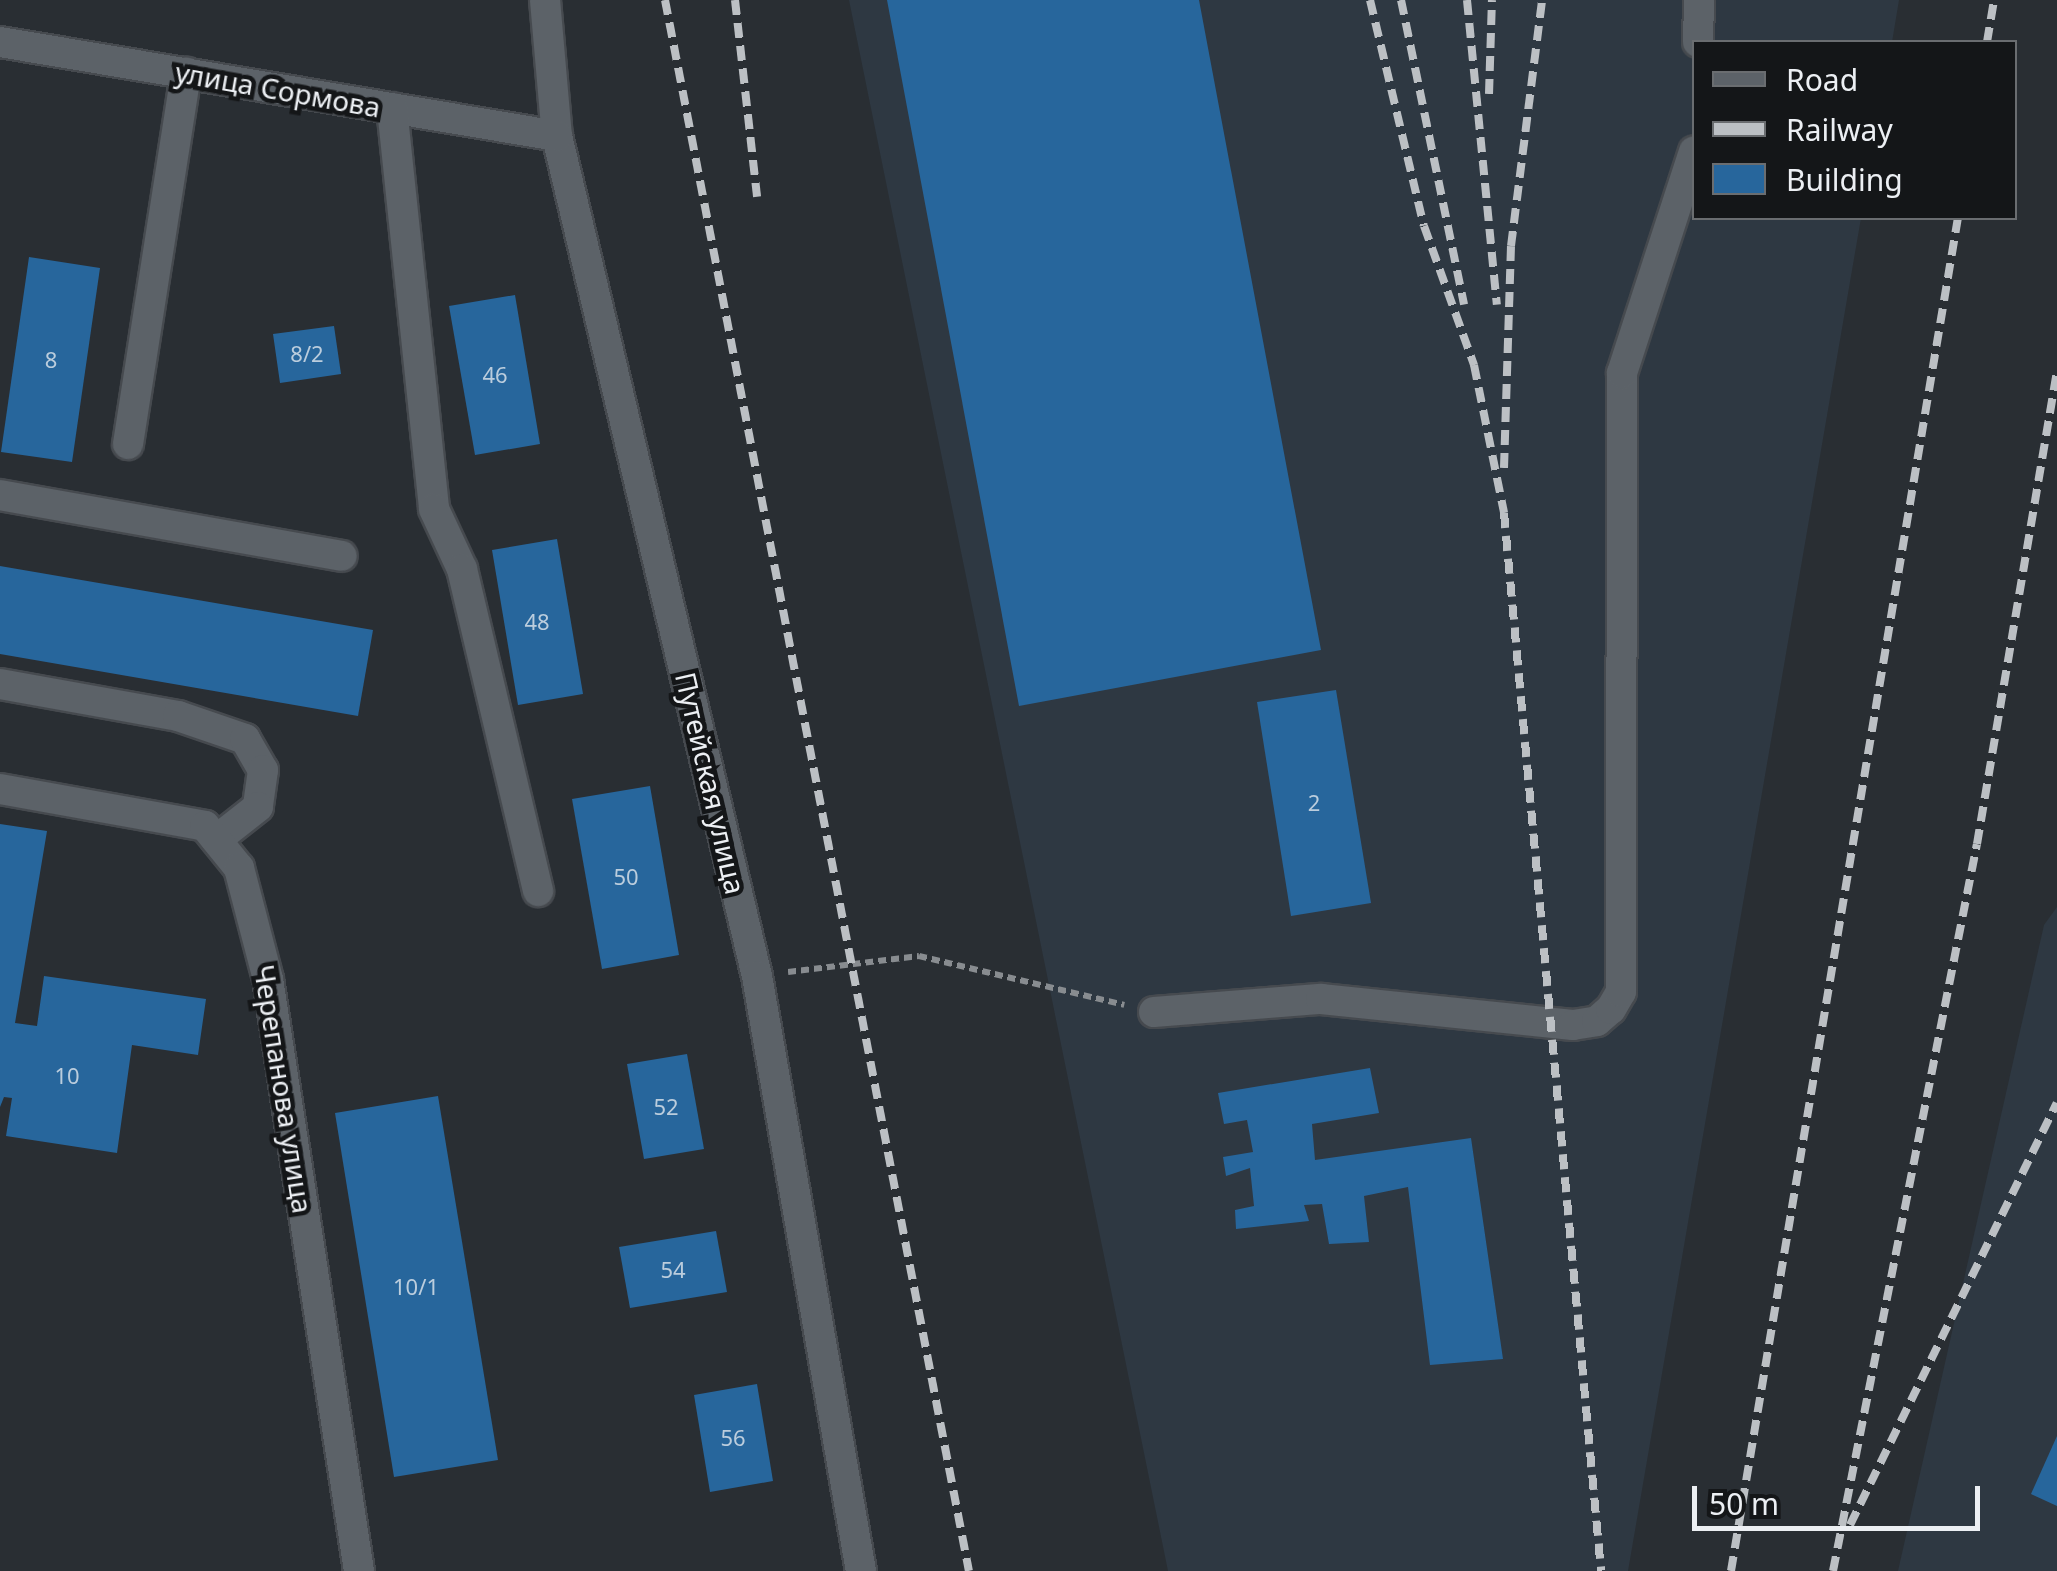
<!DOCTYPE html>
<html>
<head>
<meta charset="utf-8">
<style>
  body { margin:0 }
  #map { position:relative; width:2057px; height:1571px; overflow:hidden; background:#292e33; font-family:"Noto Sans",sans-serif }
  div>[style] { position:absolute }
  .built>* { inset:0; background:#2e3842 }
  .building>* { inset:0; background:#27669c }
  .path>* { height:6px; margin-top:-3px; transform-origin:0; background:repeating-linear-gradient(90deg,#888c90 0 8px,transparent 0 13px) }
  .roads { filter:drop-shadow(2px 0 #464a4f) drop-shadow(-2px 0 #464a4f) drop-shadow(0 2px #464a4f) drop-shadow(0 -2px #464a4f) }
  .minor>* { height:30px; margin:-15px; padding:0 15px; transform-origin:15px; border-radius:15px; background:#5c6268 }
  .rail>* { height:8px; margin-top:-4px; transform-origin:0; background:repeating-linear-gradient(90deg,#bcc0c4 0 15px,transparent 0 23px) }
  span { translate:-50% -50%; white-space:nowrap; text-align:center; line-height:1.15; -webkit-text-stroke:9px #141618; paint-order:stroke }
  .number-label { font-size:22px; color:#bbcddd }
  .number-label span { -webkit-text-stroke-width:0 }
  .street-label { font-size:28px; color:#eceff3 }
  .legend { position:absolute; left:1692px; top:40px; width:325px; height:180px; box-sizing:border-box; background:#141618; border:2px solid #6a6d70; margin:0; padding:12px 18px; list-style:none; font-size:30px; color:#eceff3 }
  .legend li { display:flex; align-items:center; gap:20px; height:50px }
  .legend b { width:50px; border:2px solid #6a6d70 }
  .scale { position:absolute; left:1692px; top:1486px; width:288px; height:45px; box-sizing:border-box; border:5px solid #eceff3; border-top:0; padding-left:12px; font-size:30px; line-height:35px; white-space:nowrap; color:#eceff3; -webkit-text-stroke:8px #141618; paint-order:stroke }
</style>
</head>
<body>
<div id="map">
  <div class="built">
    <i style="clip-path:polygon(849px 0,1899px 0,1892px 42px,1694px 42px,1694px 218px,1861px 218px,1628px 1571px,1168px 1571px)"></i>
    <i style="clip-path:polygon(2057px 907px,2057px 1571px,1898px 1571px,2044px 925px)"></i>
  </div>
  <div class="building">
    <i style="clip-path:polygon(887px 0,1199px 0,1321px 650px,1019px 706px)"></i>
    <i style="clip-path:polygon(29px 257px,100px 268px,72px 462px,1px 452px)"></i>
    <i style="clip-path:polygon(515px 295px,540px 444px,475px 455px,449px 306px)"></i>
    <i style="clip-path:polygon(334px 326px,341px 374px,280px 383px,273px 334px)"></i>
    <i style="clip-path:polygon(557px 539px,583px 694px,518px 705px,492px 550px)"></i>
    <i style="clip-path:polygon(0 566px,373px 630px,358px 716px,0 654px)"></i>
    <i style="clip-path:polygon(1336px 690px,1371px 903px,1291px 916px,1257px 702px)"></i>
    <i style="clip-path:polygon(650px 786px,679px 955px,602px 969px,572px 799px)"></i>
    <i style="clip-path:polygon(0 824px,47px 831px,15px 1023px,37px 1026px,44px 976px,206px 999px,198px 1055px,132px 1045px,117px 1153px,6px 1136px,12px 1098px,4px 1097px,0 1107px)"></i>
    <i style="clip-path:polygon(687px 1054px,704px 1149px,644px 1159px,627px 1064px)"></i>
    <i style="clip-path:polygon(1370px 1068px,1379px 1113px,1312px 1124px,1315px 1160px,1471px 1138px,1503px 1359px,1430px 1365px,1408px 1187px,1364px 1196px,1369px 1242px,1329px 1244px,1322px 1204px,1304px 1205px,1309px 1221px,1236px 1229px,1235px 1210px,1254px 1206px,1250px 1168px,1226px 1176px,1223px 1157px,1253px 1152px,1247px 1120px,1224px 1124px,1218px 1093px)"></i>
    <i style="clip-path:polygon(438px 1096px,498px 1460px,394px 1477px,335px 1113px)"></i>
    <i style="clip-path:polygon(716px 1231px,727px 1292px,630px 1308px,619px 1247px)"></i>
    <i style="clip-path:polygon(757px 1384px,773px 1481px,710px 1492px,694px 1395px)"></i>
    <i style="clip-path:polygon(2057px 1436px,2057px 1506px,2031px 1494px)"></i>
  </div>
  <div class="path">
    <i style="left:788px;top:972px;width:132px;rotate:-7deg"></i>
    <i style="left:919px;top:956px;width:211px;rotate:13.4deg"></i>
  </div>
  <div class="roads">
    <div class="minor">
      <i style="left:545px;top:0;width:137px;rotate:85deg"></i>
      <i style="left:557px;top:136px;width:863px;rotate:76.61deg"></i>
      <i style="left:757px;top:976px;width:604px;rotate:80.09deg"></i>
      <i style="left:0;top:42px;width:565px;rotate:9.58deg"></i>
      <i style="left:1698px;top:42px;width:42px;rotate:-88.6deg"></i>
      <i style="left:392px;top:108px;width:403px;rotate:84deg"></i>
      <i style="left:434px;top:509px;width:66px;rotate:65deg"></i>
      <i style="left:462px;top:569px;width:331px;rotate:76.7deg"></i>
      <i style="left:128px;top:444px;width:376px;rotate:-81.1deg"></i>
      <i style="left:0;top:495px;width:347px;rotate:10.1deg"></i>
      <i style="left:0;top:684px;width:181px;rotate:10.2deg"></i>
      <i style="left:178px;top:716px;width:71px;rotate:18.9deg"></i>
      <i style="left:245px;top:739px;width:36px;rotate:60deg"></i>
      <i style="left:263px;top:770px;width:37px;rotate:98deg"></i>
      <i style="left:258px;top:807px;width:53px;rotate:141.8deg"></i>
      <i style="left:0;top:789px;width:208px;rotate:10.2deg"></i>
      <i style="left:205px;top:826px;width:54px;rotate:51deg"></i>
      <i style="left:239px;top:868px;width:115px;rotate:75.4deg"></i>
      <i style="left:268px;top:979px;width:599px;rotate:81.26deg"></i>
      <i style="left:1154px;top:1012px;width:168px;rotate:-4.5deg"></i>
      <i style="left:1321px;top:999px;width:253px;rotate:5.9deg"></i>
      <i style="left:1573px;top:1025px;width:24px;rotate:-9deg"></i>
      <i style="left:1597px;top:1021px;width:18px;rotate:-41deg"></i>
      <i style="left:1611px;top:1009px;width:20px;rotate:-60deg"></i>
      <i style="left:1621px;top:992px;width:619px;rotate:-89.91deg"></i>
      <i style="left:1622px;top:373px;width:233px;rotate:-72deg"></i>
    </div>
  </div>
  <div class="rail">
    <i style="left:665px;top:0;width:1600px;rotate:79.05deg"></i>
    <i style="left:735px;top:0;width:198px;rotate:83.6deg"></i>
    <i style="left:1370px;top:0;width:232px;rotate:76.6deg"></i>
    <i style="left:1424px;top:226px;width:148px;rotate:70.2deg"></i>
    <i style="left:1474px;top:365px;width:151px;rotate:78.5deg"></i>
    <i style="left:1504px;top:513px;width:1062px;rotate:84.76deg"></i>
    <i style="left:1401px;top:0;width:311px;rotate:78.3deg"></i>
    <i style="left:1467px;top:0;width:306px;rotate:84.4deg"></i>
    <i style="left:1987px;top:42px;width:43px;rotate:-80.5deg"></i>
    <i style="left:1489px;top:94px;width:94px;rotate:-88.2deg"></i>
    <i style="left:1504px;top:468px;width:222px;rotate:-88.2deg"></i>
    <i style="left:1511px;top:246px;width:248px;rotate:-82.8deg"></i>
    <i style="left:1850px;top:1525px;width:470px;rotate:-63.9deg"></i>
    <i style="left:1731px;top:1571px;width:1372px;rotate:-80.48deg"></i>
    <i style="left:1833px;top:1571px;width:741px;rotate:-78.8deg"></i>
    <i style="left:1977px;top:844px;width:478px;rotate:-80.4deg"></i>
  </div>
  <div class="number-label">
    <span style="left:307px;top:354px">8/2</span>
    <span style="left:51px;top:360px">8</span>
    <span style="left:495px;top:375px">46</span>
    <span style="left:537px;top:622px">48</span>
    <span style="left:1314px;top:803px">2</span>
    <span style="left:626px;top:877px">50</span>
    <span style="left:67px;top:1076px">10</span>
    <span style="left:666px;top:1107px">52</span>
    <span style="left:673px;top:1270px">54</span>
    <span style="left:416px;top:1287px">10/1</span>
    <span style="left:733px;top:1438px">56</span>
  </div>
  <div class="street-label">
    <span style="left:278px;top:89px;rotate:10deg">улица Сормова</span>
    <span style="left:711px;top:783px;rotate:77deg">Путейская улица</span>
    <span style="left:284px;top:1089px;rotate:81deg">Черепанова улица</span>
  </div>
  <ul class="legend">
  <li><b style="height:12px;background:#5c6268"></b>Road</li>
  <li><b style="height:12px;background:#bcc0c4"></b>Railway</li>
  <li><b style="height:28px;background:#27669c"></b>Building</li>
  </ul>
  <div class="scale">50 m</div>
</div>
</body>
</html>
